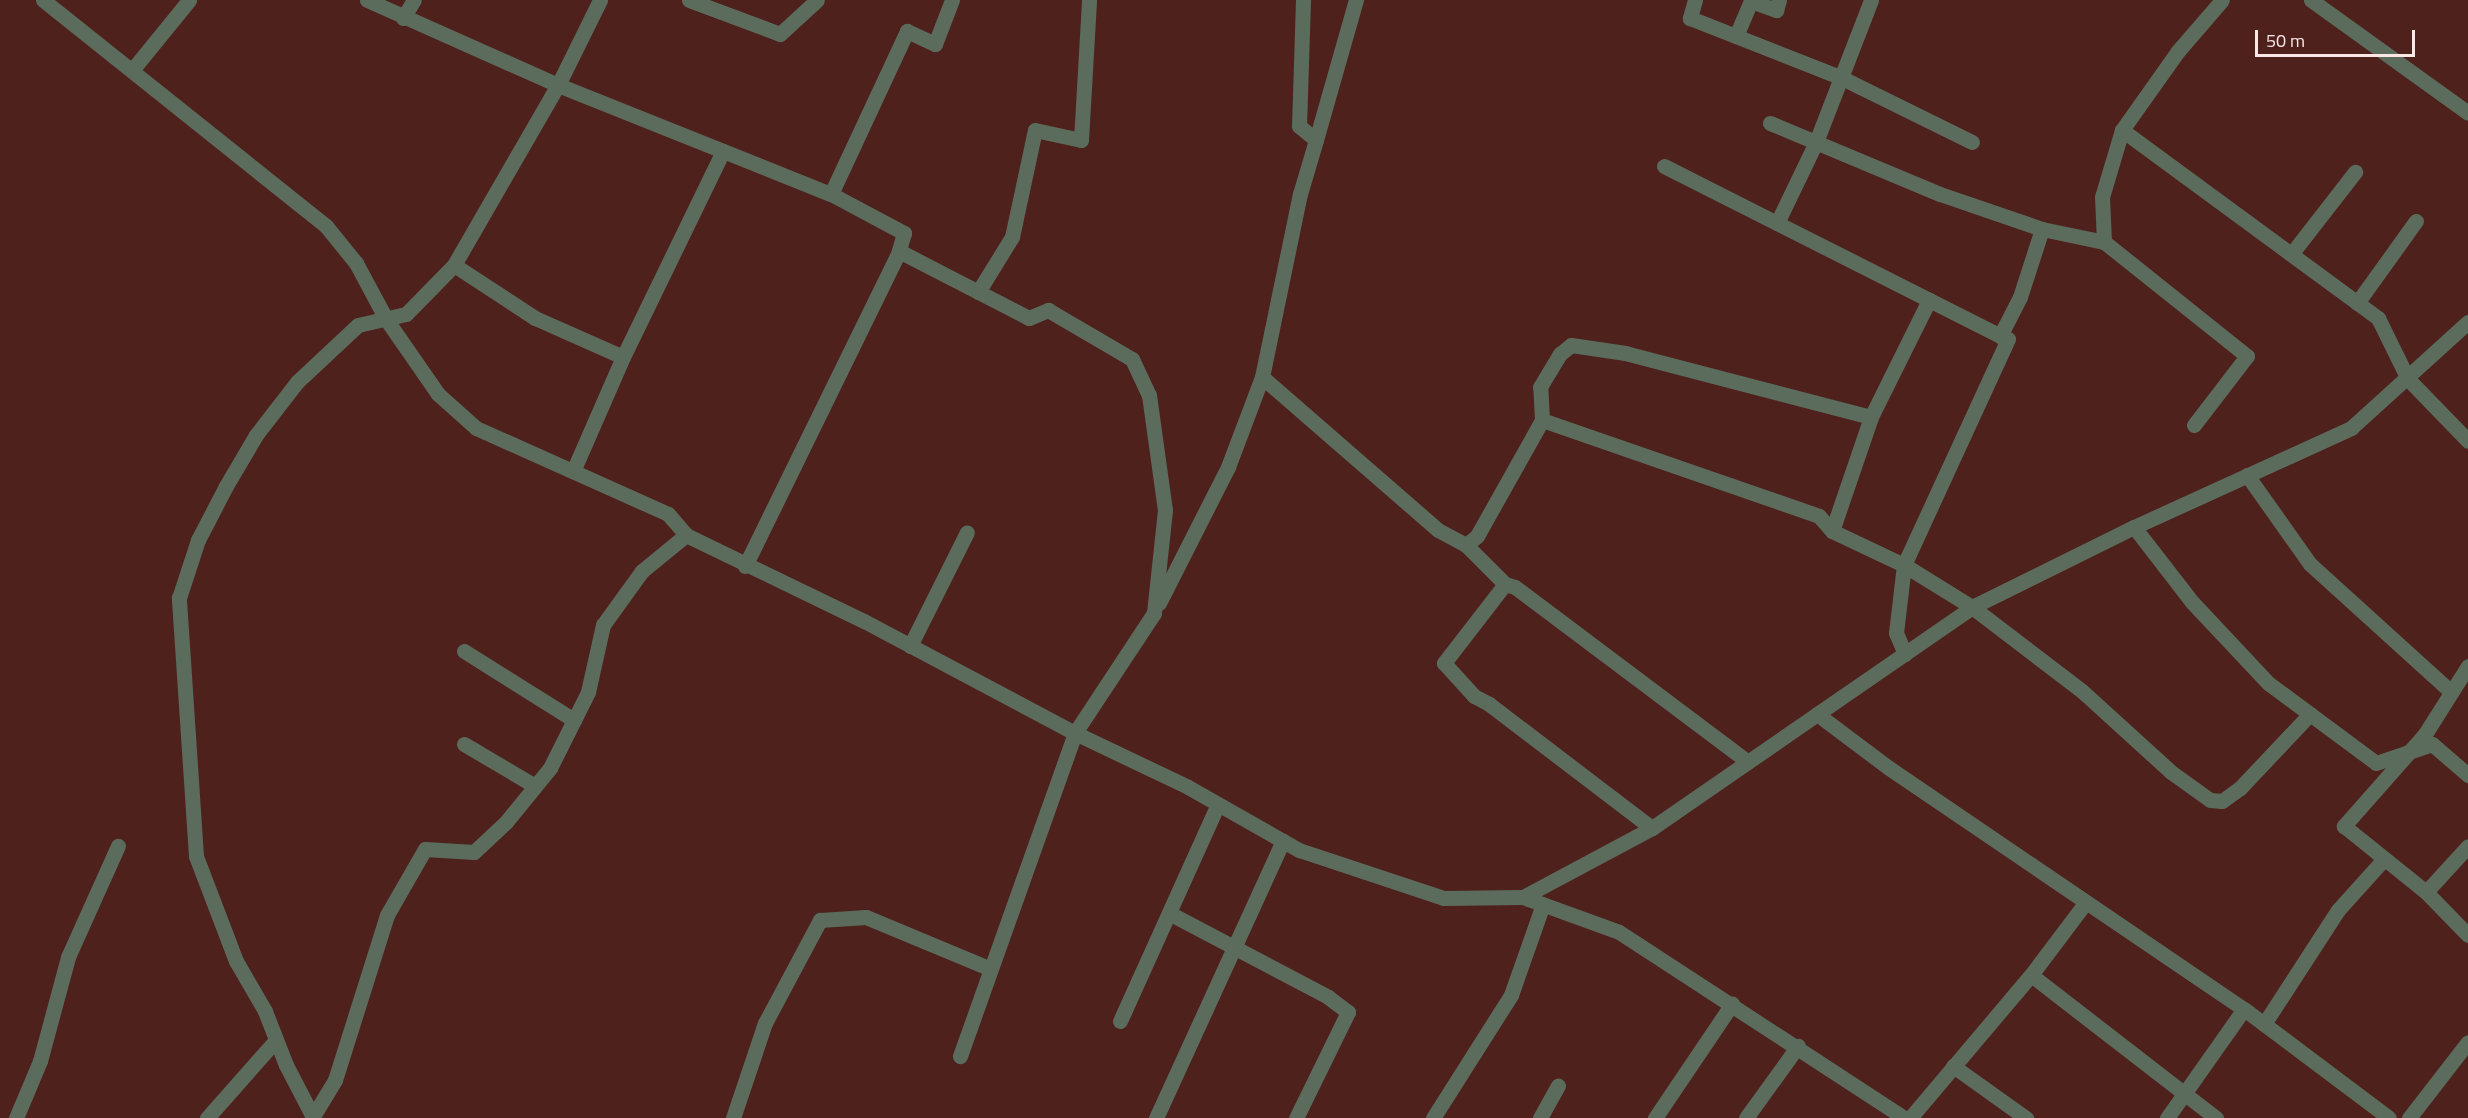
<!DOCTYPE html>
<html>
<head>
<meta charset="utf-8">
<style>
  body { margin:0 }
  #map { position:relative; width:2468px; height:1118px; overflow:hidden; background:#4e211d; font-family:"Titillium Web",sans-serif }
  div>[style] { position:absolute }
  .minor>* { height:15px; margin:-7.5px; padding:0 7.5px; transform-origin:7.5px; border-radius:7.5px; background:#5b6c5c }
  span { translate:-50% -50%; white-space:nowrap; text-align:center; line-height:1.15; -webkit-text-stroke:6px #4e211d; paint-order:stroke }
  .scale { position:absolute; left:2255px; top:30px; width:160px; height:27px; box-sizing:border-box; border:3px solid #fbe8e6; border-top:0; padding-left:8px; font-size:18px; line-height:21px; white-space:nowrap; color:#fbe8e6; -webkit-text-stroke:4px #4e211d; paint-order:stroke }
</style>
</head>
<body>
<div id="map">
  <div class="minor">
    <i style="left:43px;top:0;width:362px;rotate:38.6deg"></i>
    <i style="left:326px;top:226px;width:48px;rotate:51deg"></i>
    <i style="left:356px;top:263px;width:64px;rotate:61.8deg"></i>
    <i style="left:386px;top:319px;width:91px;rotate:55.3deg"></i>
    <i style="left:438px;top:394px;width:51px;rotate:41.8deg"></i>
    <i style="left:476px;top:428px;width:210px;rotate:24.1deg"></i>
    <i style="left:668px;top:514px;width:28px;rotate:49deg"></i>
    <i style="left:367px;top:0;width:209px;rotate:24deg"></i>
    <i style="left:558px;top:85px;width:294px;rotate:21.8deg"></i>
    <i style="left:831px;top:194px;width:83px;rotate:28.1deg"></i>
    <i style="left:904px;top:233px;width:19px;rotate:106deg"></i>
    <i style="left:899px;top:251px;width:146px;rotate:27.3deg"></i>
    <i style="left:1029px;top:318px;width:21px;rotate:-23deg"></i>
    <i style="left:1048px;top:310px;width:97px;rotate:30.3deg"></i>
    <i style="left:1132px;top:359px;width:40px;rotate:65deg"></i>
    <i style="left:1149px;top:395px;width:116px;rotate:82.1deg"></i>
    <i style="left:1165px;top:510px;width:104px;rotate:96.1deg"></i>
    <i style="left:1154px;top:613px;width:144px;rotate:123.4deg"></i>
    <i style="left:1075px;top:733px;width:343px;rotate:109.6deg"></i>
    <i style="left:689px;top:0;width:97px;rotate:20.5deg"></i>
    <i style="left:780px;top:34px;width:50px;rotate:-42.6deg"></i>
    <i style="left:1303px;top:0;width:126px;rotate:91.8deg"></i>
    <i style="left:1299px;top:126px;width:22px;rotate:39deg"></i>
    <i style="left:1316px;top:140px;width:146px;rotate:-74.1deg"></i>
    <i style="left:1695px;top:0;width:19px;rotate:106deg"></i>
    <i style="left:1690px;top:18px;width:161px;rotate:21.5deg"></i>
    <i style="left:1840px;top:77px;width:147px;rotate:26.2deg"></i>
    <i style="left:2311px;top:0;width:193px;rotate:35.7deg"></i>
    <i style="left:403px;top:18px;width:21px;rotate:-59deg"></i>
    <i style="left:1736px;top:36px;width:38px;rotate:-67deg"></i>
    <i style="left:1751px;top:1px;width:27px;rotate:20deg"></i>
    <i style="left:1776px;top:10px;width:10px;rotate:-73deg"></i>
    <i style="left:133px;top:69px;width:89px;rotate:-50.9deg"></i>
    <i style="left:1770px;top:123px;width:184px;rotate:22.7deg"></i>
    <i style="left:1940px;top:194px;width:108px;rotate:18.9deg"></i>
    <i style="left:2042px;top:229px;width:63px;rotate:11.8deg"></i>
    <i style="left:2122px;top:130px;width:318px;rotate:36.3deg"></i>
    <i style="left:2378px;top:318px;width:68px;rotate:63.8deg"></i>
    <i style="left:2408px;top:379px;width:86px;rotate:45.9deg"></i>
    <i style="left:1664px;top:166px;width:377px;rotate:26.8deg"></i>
    <i style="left:2000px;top:336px;width:44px;rotate:-62.9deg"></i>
    <i style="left:2020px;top:297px;width:71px;rotate:-72.1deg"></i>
    <i style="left:831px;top:194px;width:180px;rotate:-65deg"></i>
    <i style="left:907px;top:31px;width:31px;rotate:25deg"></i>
    <i style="left:935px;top:44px;width:47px;rotate:-68.9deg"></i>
    <i style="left:1777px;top:223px;width:90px;rotate:-64.3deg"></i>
    <i style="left:1816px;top:142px;width:152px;rotate:-68.8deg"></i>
    <i style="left:2292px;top:253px;width:103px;rotate:-52.1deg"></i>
    <i style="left:454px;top:265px;width:97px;rotate:33.2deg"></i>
    <i style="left:535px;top:318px;width:96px;rotate:23.9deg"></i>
    <i style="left:978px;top:292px;width:65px;rotate:-58.3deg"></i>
    <i style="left:1012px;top:237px;width:109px;rotate:-77.9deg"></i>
    <i style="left:1035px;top:130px;width:47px;rotate:12.3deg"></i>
    <i style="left:1081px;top:140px;width:140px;rotate:-86.7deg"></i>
    <i style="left:2357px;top:303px;width:101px;rotate:-54.3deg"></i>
    <i style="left:1262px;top:377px;width:233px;rotate:41deg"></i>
    <i style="left:1438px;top:530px;width:32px;rotate:28deg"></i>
    <i style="left:1466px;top:545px;width:55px;rotate:45deg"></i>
    <i style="left:1505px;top:584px;width:10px;rotate:17deg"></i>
    <i style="left:1515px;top:587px;width:291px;rotate:36.9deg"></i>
    <i style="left:1542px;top:420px;width:293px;rotate:19.1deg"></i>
    <i style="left:1819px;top:516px;width:20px;rotate:49deg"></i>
    <i style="left:1832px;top:531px;width:120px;rotate:-71.1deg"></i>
    <i style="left:1871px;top:417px;width:131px;rotate:-63.6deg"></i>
    <i style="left:2194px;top:425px;width:87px;rotate:-52.5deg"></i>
    <i style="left:2247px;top:356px;width:183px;rotate:-141.4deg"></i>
    <i style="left:2104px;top:242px;width:45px;rotate:-92.5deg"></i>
    <i style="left:2102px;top:197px;width:70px;rotate:-73.4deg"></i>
    <i style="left:2122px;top:130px;width:97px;rotate:-54.7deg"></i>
    <i style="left:2178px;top:51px;width:67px;rotate:-49.2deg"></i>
    <i style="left:574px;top:469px;width:122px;rotate:-66.4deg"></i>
    <i style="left:623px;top:357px;width:229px;rotate:-64.1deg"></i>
    <i style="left:2247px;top:475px;width:109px;rotate:54.7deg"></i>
    <i style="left:2310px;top:564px;width:188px;rotate:42.2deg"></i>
    <i style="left:2134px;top:527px;width:95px;rotate:52.3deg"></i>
    <i style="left:2192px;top:602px;width:111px;rotate:46.8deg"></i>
    <i style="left:2268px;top:683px;width:134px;rotate:36.5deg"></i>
    <i style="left:2376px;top:763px;width:59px;rotate:-18.7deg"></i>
    <i style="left:2432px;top:744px;width:48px;rotate:40.7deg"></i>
    <i style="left:1832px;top:531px;width:80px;rotate:25.3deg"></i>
    <i style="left:1904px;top:565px;width:80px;rotate:31.7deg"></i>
    <i style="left:1972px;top:607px;width:138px;rotate:37.4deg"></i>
    <i style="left:2082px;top:691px;width:120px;rotate:42.3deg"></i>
    <i style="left:2171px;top:772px;width:48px;rotate:35.7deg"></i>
    <i style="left:2210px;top:800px;width:12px;rotate:5deg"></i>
    <i style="left:2222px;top:801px;width:22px;rotate:-36deg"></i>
    <i style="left:2240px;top:788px;width:102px;rotate:-46.6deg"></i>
    <i style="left:1466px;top:545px;width:14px;rotate:-39deg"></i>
    <i style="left:1477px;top:536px;width:133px;rotate:-60.7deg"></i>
    <i style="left:1542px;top:420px;width:33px;rotate:-93deg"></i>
    <i style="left:1540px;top:387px;width:39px;rotate:-59deg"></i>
    <i style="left:1560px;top:354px;width:14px;rotate:-39deg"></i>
    <i style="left:1571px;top:345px;width:55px;rotate:8.4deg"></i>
    <i style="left:1625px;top:353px;width:254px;rotate:14.6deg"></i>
    <i style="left:745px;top:566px;width:351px;rotate:-63.9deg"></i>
    <i style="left:1505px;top:584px;width:100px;rotate:127.7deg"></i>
    <i style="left:1444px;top:663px;width:45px;rotate:47.7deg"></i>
    <i style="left:1474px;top:696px;width:17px;rotate:28deg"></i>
    <i style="left:1489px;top:704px;width:205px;rotate:37.3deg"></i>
    <i style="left:1159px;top:603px;width:153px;rotate:-63.1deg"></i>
    <i style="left:1228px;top:467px;width:96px;rotate:-69.3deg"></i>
    <i style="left:1262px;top:377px;width:187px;rotate:-78.3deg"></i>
    <i style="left:1300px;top:194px;width:56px;rotate:-73.5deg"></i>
    <i style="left:910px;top:646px;width:127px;rotate:-63.4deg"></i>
    <i style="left:464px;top:651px;width:130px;rotate:32.1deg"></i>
    <i style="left:1905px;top:654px;width:23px;rotate:-113deg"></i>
    <i style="left:1896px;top:633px;width:68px;rotate:-83.3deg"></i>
    <i style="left:1904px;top:565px;width:249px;rotate:-65.3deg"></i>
    <i style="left:2468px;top:666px;width:80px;rotate:122.3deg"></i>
    <i style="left:2425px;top:734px;width:123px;rotate:131.4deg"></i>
    <i style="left:2344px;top:826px;width:105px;rotate:38.8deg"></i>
    <i style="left:2426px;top:892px;width:60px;rotate:45.7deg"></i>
    <i style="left:1817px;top:714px;width:90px;rotate:36.9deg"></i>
    <i style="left:1889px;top:768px;width:429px;rotate:34.2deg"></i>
    <i style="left:464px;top:744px;width:82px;rotate:30.6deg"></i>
    <i style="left:2426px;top:892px;width:62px;rotate:-47.6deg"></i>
    <i style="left:1523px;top:897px;width:102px;rotate:20deg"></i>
    <i style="left:1619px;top:932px;width:340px;rotate:33.1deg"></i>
    <i style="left:1169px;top:913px;width:180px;rotate:27.8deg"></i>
    <i style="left:1328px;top:997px;width:25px;rotate:37deg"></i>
    <i style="left:1348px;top:1012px;width:118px;rotate:116.1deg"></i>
    <i style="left:2031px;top:975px;width:234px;rotate:37.7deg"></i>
    <i style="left:1120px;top:1021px;width:238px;rotate:-65.7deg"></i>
    <i style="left:2264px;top:1024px;width:136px;rotate:-57deg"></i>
    <i style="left:2338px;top:910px;width:69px;rotate:-48deg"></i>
    <i style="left:1953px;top:1066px;width:90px;rotate:35.5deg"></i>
    <i style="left:313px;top:1117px;width:59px;rotate:-117.4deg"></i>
    <i style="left:286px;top:1065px;width:58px;rotate:-111.3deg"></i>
    <i style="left:265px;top:1011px;width:58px;rotate:-120.1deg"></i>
    <i style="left:236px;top:961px;width:112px;rotate:-110.9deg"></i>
    <i style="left:196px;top:856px;width:259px;rotate:-93.8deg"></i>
    <i style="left:179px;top:598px;width:61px;rotate:-71.9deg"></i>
    <i style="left:198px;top:540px;width:61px;rotate:-62.6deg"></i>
    <i style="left:226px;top:486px;width:59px;rotate:-59.5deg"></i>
    <i style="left:256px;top:435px;width:67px;rotate:-52.3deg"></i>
    <i style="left:297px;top:382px;width:83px;rotate:-43.1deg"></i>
    <i style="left:358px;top:325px;width:49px;rotate:-12.9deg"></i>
    <i style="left:406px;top:314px;width:69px;rotate:-45.6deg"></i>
    <i style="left:454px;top:265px;width:208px;rotate:-60deg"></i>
    <i style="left:558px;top:85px;width:95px;rotate:-63.7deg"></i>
    <i style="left:16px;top:1118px;width:62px;rotate:-67.2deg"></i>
    <i style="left:40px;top:1061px;width:108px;rotate:-74.9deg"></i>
    <i style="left:68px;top:957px;width:122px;rotate:-65.8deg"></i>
    <i style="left:207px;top:1118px;width:104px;rotate:-48.5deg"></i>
    <i style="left:312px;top:1118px;width:44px;rotate:-58.8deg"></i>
    <i style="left:335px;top:1080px;width:173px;rotate:-72.5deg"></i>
    <i style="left:387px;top:915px;width:76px;rotate:-60.1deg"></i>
    <i style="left:425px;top:849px;width:49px;rotate:3.5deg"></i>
    <i style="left:474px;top:852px;width:44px;rotate:-43.2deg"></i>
    <i style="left:506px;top:822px;width:70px;rotate:-50.8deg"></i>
    <i style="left:550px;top:768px;width:85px;rotate:-63.4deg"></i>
    <i style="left:588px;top:692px;width:69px;rotate:-77.4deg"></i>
    <i style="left:603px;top:625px;width:67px;rotate:-54.2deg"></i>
    <i style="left:642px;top:571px;width:57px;rotate:-39.3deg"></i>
    <i style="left:686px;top:535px;width:198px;rotate:25.8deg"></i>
    <i style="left:864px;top:621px;width:239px;rotate:28deg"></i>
    <i style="left:1075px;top:733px;width:125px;rotate:25.5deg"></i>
    <i style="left:1188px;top:787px;width:128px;rotate:29.6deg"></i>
    <i style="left:1299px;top:850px;width:152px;rotate:18.4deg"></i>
    <i style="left:1443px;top:898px;width:80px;rotate:-0.7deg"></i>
    <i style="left:1523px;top:897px;width:146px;rotate:-28.1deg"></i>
    <i style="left:1652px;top:828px;width:389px;rotate:-34.6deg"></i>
    <i style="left:1972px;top:607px;width:181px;rotate:-26.3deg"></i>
    <i style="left:2134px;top:527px;width:239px;rotate:-24.5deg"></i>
    <i style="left:2351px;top:428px;width:158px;rotate:-42.2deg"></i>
    <i style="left:733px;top:1118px;width:100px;rotate:-71.4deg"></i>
    <i style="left:765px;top:1023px;width:117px;rotate:-61.9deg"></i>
    <i style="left:820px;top:920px;width:46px;rotate:-3.7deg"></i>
    <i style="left:866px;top:917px;width:135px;rotate:22.6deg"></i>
    <i style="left:1156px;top:1118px;width:305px;rotate:-65.4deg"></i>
    <i style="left:1433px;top:1118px;width:146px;rotate:-57.6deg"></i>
    <i style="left:1511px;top:995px;width:96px;rotate:-70.6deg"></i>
    <i style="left:1540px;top:1118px;width:37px;rotate:-61deg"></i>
    <i style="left:1655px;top:1118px;width:138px;rotate:-56deg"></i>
    <i style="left:1746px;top:1118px;width:89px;rotate:-54.2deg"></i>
    <i style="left:1910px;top:1118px;width:187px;rotate:-49.8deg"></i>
    <i style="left:2031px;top:975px;width:91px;rotate:-53deg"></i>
    <i style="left:2167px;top:1118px;width:133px;rotate:-54.8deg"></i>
    <i style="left:2244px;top:1009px;width:181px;rotate:36.9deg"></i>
    <i style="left:2409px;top:1118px;width:96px;rotate:-52.2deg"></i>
  </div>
  <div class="scale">50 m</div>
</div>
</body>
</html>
